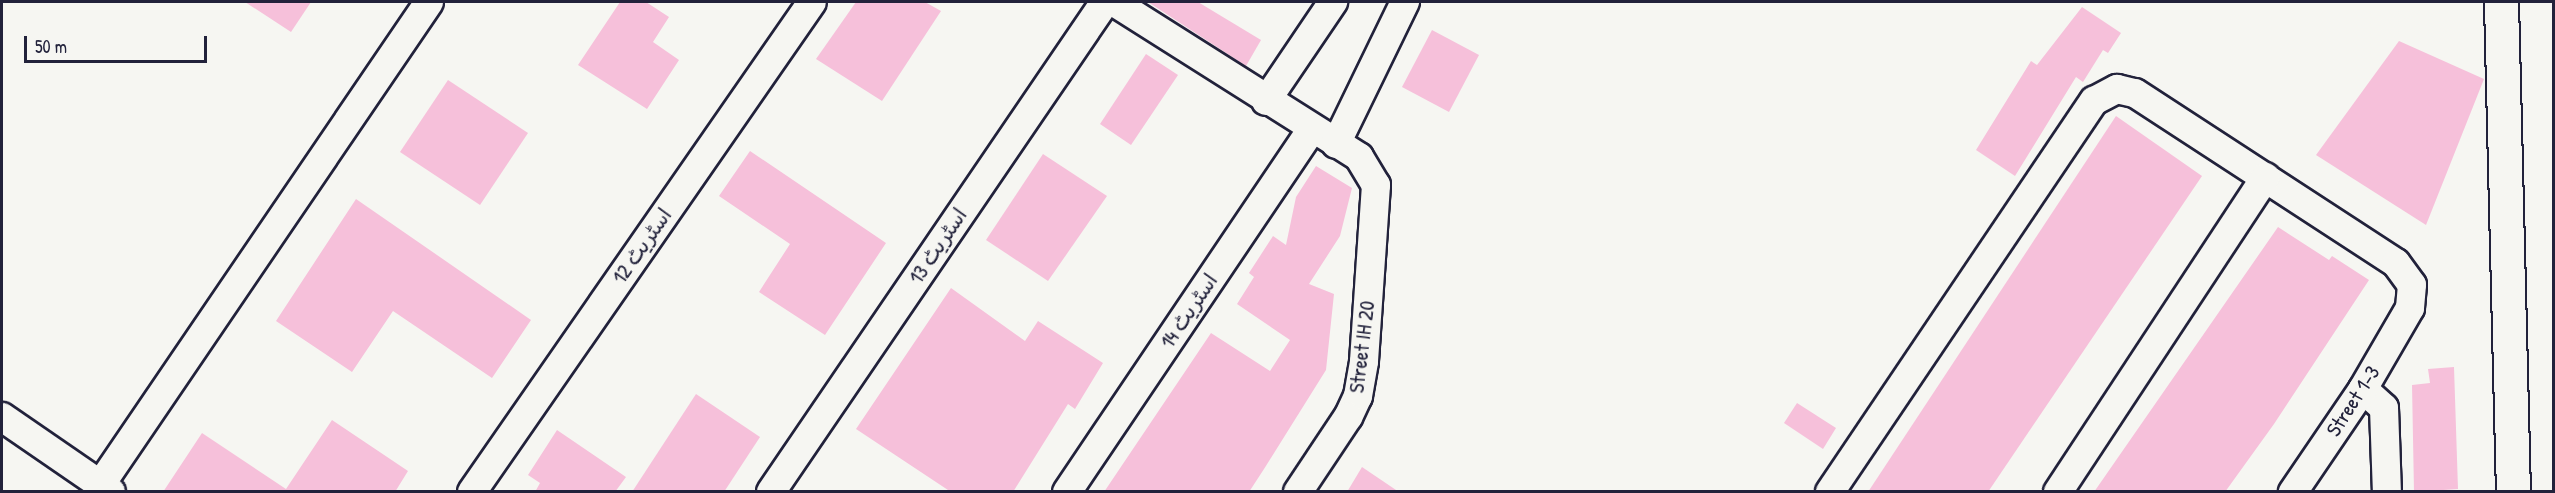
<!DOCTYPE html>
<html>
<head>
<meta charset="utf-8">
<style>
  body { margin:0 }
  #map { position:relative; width:2555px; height:493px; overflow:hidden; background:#f6f6f2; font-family:"Patrick Hand","Playpen Sans Arabic",sans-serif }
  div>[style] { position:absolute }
  .building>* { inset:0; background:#f6c0da }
  .roads { filter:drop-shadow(2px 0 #22223b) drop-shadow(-2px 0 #22223b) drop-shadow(0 2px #22223b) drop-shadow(0 -2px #22223b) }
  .minor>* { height:28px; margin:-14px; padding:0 14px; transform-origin:14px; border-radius:14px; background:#f6f6f2 }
  .tertiary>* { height:33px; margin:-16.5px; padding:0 16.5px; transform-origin:16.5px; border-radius:16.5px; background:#f6f6f2 }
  span { translate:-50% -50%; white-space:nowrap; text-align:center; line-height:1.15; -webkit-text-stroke:4.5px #f6f6f2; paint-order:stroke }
  .street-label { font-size:21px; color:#22223b }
  .frame { position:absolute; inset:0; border:3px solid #22223b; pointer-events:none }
  .scale { position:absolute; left:24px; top:36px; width:183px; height:27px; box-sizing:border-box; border:3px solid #22223b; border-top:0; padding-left:8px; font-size:18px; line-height:21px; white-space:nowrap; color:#22223b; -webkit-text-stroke:4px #f6f6f2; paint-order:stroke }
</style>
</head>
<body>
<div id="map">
  <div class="building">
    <i style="clip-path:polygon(245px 2px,311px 2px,291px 32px)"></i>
    <i style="clip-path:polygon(620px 2px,646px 2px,669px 17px,653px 42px,679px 60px,647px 109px,578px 65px)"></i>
    <i style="clip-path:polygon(856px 2px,925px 2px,941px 11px,882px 101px,816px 59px)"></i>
    <i style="clip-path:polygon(1148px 2px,1198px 2px,1261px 40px,1246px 66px)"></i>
    <i style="clip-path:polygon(2082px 7px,2121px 33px,2108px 53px,2103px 50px,2083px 82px,2076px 77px,2015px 176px,1976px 150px,2031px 61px,2037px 65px)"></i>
    <i style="clip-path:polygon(1432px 30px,1479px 55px,1449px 112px,1402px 87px)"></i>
    <i style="clip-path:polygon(2399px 41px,2484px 79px,2426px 225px,2316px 155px)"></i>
    <i style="clip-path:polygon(1146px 54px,1178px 75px,1131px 145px,1100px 124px)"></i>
    <i style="clip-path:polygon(448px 80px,528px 133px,480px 205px,400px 152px)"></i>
    <i style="clip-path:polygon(2116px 116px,2202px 176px,1988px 492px,1868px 492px)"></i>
    <i style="clip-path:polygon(750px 151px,886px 243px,825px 335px,759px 292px,790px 244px,719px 196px)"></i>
    <i style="clip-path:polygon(1043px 154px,1107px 196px,1048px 281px,986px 240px)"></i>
    <i style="clip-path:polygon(1316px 166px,1352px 188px,1340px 236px,1309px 284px,1334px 294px,1326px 370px,1264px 469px,1249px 492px,1104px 492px,1211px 333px,1270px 371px,1290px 340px,1237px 304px,1254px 277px,1249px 273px,1273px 236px,1286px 245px,1296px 197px)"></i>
    <i style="clip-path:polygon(356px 199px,531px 320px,492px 378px,393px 311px,352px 372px,276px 321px)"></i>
    <i style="clip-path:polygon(2278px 227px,2329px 260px,2332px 256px,2369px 280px,2274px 424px,2225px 492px,2094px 492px)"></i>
    <i style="clip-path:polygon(951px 288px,1025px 341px,1038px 321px,1103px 363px,1075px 409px,1068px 404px,1013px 492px,951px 492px,856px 429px)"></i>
    <i style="clip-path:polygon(2454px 367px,2458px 489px,2414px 492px,2412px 385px,2430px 383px,2428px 369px)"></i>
    <i style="clip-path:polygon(696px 394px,760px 437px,724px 492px,632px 492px)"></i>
    <i style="clip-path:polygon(1797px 403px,1836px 428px,1823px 449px,1784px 423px)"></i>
    <i style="clip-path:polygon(332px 420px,408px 471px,395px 492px,163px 492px,202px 433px,286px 489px)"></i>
    <i style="clip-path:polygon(557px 430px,626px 477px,615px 492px,535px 492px,540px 483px,528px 475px)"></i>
    <i style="clip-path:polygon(1362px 467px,1399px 492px,1347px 492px)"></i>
  </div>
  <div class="roads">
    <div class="minor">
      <i style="left:1114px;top:2px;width:290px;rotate:32.3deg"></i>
      <i style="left:1359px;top:157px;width:33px;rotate:59deg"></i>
      <i style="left:1376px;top:185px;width:177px;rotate:93.9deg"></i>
      <i style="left:1364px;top:362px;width:35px;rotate:100deg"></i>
      <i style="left:1358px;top:396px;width:23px;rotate:115deg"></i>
      <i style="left:1348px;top:417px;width:90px;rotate:123.7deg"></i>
      <i style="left:1266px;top:101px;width:120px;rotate:-55.9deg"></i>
      <i style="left:1336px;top:144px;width:158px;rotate:-64.1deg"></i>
      <i style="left:2363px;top:389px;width:28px;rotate:42deg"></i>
      <i style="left:2384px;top:408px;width:84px;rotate:88deg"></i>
      <i style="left:2px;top:417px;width:132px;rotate:34.5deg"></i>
      <i style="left:101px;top:484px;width:583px;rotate:-55.76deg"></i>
      <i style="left:472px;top:492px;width:596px;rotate:-55.24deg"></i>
      <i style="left:771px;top:492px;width:593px;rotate:-55.72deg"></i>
      <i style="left:1067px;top:492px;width:437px;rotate:-56deg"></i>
      <i style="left:1830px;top:492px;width:472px;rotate:-56deg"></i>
      <i style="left:2094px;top:101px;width:26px;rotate:-28deg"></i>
      <i style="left:2117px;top:89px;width:18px;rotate:13deg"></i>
      <i style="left:2135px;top:93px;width:311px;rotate:33.1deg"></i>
      <i style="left:2396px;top:263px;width:27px;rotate:54deg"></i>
      <i style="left:2412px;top:285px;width:23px;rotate:95deg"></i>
      <i style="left:2410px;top:308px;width:94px;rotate:120.1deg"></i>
      <i style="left:2363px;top:389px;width:125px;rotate:124.2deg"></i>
      <i style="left:2058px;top:492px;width:377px;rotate:-56.6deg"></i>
    </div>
    <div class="tertiary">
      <i style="left:2501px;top:2px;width:490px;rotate:88.6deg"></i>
    </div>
  </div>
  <div class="street-label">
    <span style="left:642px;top:246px;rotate:-55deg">اسٹریٹ 12</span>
    <span style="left:938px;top:246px;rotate:-56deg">اسٹریٹ 13</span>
    <span style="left:1189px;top:311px;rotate:-56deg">اسٹریٹ 14</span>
    <span style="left:1362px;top:347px;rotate:-83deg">Street IH 20</span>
    <span style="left:2353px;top:401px;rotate:-57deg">Street 1-3</span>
  </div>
  <div class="frame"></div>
  <div class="scale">50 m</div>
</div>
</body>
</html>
